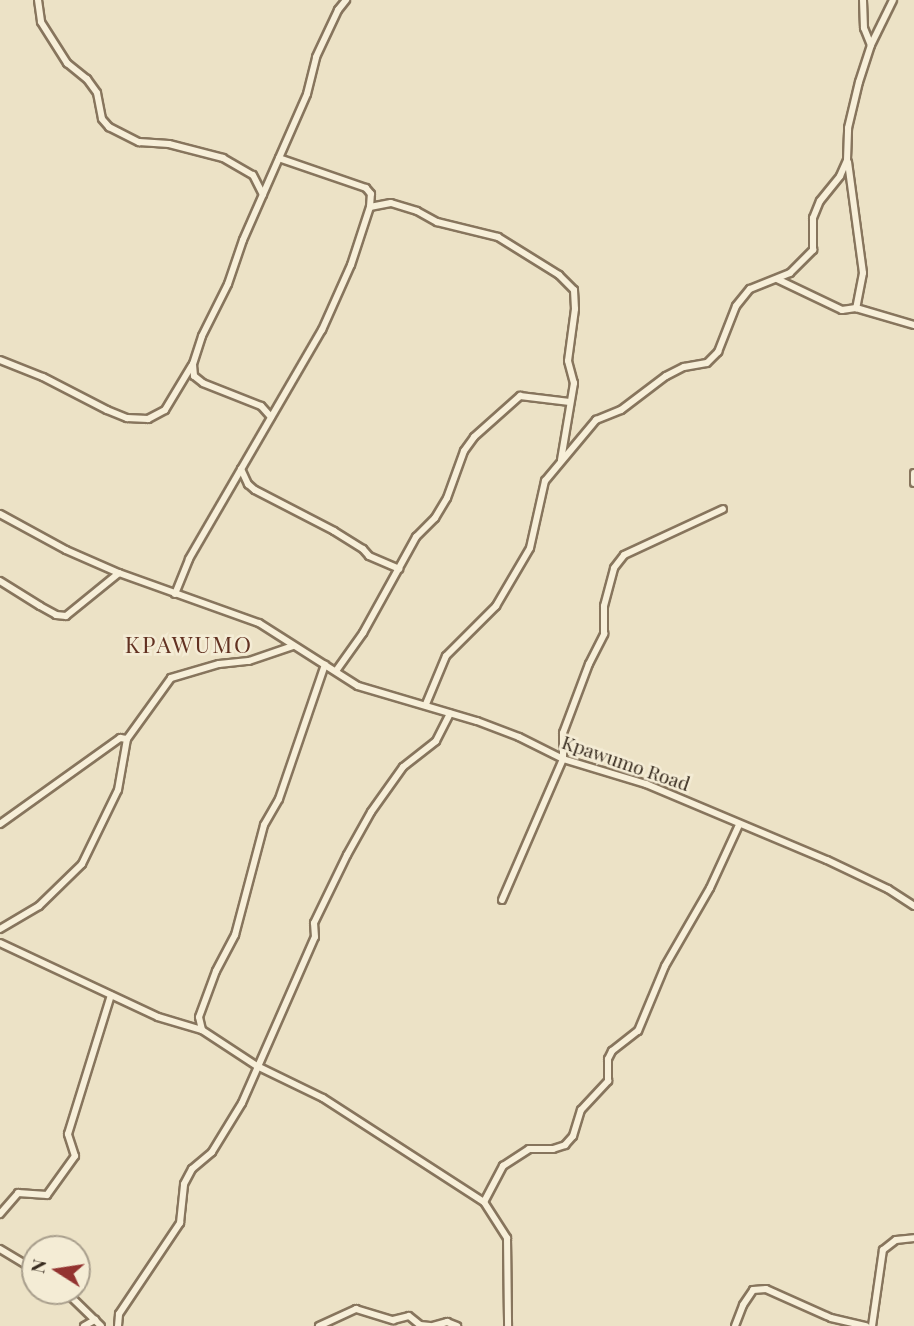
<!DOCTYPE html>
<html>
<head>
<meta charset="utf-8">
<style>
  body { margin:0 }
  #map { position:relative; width:914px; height:1326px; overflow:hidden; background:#ece2c6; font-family:"Playfair Display",serif }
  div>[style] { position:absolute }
  .roads { filter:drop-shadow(2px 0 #87755d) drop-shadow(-2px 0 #87755d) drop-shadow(0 2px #87755d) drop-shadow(0 -2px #87755d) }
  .minor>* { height:6px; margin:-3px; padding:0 3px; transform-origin:3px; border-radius:3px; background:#f7efd9 }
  span { translate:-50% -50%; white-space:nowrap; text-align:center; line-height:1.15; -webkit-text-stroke:5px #f4ecd5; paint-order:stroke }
  .street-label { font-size:19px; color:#382c20 }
  .quarter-label { font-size:23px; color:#623121; letter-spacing:2px }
  .north { position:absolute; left:21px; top:1235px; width:70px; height:70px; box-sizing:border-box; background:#f4ecd5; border:2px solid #a99f8d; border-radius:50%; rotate:282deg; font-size:19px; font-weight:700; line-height:28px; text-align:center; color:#382c20 }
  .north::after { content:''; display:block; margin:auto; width:24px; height:32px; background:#933330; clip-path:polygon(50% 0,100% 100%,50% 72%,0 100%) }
</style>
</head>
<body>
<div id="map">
  <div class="roads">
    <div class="minor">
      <i style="left:38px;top:0;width:22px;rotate:82deg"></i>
      <i style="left:41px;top:22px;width:49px;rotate:57.6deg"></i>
      <i style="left:67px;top:63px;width:26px;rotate:39deg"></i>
      <i style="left:87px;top:79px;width:17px;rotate:54deg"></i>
      <i style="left:97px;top:93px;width:26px;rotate:79deg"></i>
      <i style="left:102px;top:119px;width:11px;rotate:49deg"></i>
      <i style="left:109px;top:127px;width:34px;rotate:27deg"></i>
      <i style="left:139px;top:142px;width:30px;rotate:4deg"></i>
      <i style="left:169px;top:144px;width:56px;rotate:14.5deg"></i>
      <i style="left:223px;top:158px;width:34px;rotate:30deg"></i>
      <i style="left:253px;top:175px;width:22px;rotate:63deg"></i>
      <i style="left:863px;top:0;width:28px;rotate:88deg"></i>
      <i style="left:864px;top:28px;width:18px;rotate:68deg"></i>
      <i style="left:848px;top:162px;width:112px;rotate:82.3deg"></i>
      <i style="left:863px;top:273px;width:36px;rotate:101deg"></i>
      <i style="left:370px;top:207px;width:21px;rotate:-11deg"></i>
      <i style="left:391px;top:203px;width:27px;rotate:17deg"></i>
      <i style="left:417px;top:211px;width:23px;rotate:29deg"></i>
      <i style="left:437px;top:222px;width:63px;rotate:13.8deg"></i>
      <i style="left:498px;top:237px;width:72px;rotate:31.9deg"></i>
      <i style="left:559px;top:275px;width:21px;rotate:45deg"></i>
      <i style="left:574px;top:290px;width:19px;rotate:87deg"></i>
      <i style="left:575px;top:309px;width:52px;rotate:97.7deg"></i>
      <i style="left:568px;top:361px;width:23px;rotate:75deg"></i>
      <i style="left:574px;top:383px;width:78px;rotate:99.6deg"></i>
      <i style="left:777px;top:279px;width:72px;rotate:25.5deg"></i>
      <i style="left:842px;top:310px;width:14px;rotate:-8deg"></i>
      <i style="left:856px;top:308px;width:60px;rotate:16.3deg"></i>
      <i style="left:0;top:360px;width:46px;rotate:21.6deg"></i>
      <i style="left:43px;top:377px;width:72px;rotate:27.3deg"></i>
      <i style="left:107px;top:410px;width:22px;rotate:22deg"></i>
      <i style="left:127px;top:418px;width:21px;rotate:3deg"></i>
      <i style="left:148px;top:419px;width:19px;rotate:-28deg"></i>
      <i style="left:165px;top:410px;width:52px;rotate:-59deg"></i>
      <i style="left:271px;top:417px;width:15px;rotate:-132deg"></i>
      <i style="left:261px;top:406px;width:62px;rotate:-158.4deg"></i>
      <i style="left:203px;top:383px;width:11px;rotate:-142deg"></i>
      <i style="left:194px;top:376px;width:12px;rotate:-95deg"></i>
      <i style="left:193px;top:364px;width:29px;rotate:-72deg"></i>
      <i style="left:202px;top:336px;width:58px;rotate:-63.4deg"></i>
      <i style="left:228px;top:284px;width:46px;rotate:-71.2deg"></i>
      <i style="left:243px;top:240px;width:159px;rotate:-66.3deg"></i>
      <i style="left:307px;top:94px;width:38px;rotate:-76deg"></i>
      <i style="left:316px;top:57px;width:52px;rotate:-64.9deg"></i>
      <i style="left:338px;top:10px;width:13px;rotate:-51deg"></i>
      <i style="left:241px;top:469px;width:17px;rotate:65deg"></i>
      <i style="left:248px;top:484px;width:9px;rotate:41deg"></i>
      <i style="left:255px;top:490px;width:89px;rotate:27.4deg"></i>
      <i style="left:334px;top:531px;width:34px;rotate:32deg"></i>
      <i style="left:363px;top:549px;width:9px;rotate:49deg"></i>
      <i style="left:369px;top:556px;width:33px;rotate:23deg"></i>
      <i style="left:914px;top:473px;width:10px;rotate:90deg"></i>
      <i style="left:0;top:514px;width:75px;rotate:28.6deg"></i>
      <i style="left:66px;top:550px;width:58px;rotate:23.5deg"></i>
      <i style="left:119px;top:573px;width:149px;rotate:19.7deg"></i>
      <i style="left:259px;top:623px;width:117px;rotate:32.5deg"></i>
      <i style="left:358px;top:686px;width:124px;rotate:16.4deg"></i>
      <i style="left:477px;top:721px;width:45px;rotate:20.9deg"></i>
      <i style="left:519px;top:737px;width:49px;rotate:26.6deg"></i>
      <i style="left:563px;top:759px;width:87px;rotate:16.8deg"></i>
      <i style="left:646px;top:784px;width:196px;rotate:22.8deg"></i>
      <i style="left:827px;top:860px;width:68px;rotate:25.4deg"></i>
      <i style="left:888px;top:889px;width:31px;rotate:33deg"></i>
      <i style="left:0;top:581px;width:47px;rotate:32deg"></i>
      <i style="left:40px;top:606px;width:18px;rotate:29deg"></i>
      <i style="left:56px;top:615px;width:10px;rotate:6deg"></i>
      <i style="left:66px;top:616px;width:68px;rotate:-39.1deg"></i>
      <i style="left:175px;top:594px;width:38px;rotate:-68deg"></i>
      <i style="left:189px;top:559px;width:265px;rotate:-59.9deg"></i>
      <i style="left:322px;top:330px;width:71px;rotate:-66deg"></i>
      <i style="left:351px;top:265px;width:61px;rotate:-71.9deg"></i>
      <i style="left:370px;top:207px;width:13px;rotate:-86deg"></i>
      <i style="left:371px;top:194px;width:8px;rotate:-130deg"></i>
      <i style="left:366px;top:188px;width:92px;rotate:-161deg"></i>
      <i style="left:336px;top:671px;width:47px;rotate:-54.6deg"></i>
      <i style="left:363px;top:633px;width:110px;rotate:-61.1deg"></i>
      <i style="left:416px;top:537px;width:27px;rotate:-45deg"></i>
      <i style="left:435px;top:518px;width:23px;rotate:-59deg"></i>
      <i style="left:447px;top:498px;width:50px;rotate:-70.1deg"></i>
      <i style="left:464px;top:451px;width:17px;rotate:-54deg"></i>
      <i style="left:474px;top:437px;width:62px;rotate:-41.7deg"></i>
      <i style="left:520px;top:396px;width:50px;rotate:6.8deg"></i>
      <i style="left:426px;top:704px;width:52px;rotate:-67.4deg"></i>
      <i style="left:446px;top:656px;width:71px;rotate:-45deg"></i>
      <i style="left:496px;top:606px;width:67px;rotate:-59.6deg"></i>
      <i style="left:530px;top:548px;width:69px;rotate:-77.4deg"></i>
      <i style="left:545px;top:481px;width:80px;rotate:-50.1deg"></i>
      <i style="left:596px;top:420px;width:27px;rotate:-22deg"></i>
      <i style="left:621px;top:410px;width:56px;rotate:-37.1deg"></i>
      <i style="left:666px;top:376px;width:20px;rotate:-27deg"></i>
      <i style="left:684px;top:367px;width:23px;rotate:-10deg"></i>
      <i style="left:707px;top:363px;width:16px;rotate:-45deg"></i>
      <i style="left:718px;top:352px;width:49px;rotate:-68.6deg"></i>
      <i style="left:736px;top:306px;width:22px;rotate:-51deg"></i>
      <i style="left:750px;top:289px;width:43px;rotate:-21.8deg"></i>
      <i style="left:790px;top:273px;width:33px;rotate:-45deg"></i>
      <i style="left:813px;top:250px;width:32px;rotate:-90deg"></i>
      <i style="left:813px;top:218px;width:18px;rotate:-68deg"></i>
      <i style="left:820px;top:201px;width:32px;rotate:-51deg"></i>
      <i style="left:840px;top:176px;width:17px;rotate:-66deg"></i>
      <i style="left:847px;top:160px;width:32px;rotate:-88deg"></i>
      <i style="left:848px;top:128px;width:47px;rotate:-76.6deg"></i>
      <i style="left:859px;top:82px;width:39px;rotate:-72deg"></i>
      <i style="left:871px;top:45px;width:50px;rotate:-63.9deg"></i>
      <i style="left:0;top:824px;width:148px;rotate:-35.6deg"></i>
      <i style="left:120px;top:738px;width:7px;rotate:8deg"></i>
      <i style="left:127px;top:739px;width:75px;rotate:-54.2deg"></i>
      <i style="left:171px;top:678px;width:50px;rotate:-16.3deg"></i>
      <i style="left:219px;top:664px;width:30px;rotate:-6deg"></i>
      <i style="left:249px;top:661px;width:46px;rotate:-18.8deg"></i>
      <i style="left:502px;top:900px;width:154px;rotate:-66.6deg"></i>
      <i style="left:563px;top:759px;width:26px;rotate:-90deg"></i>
      <i style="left:563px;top:733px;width:74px;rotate:-69.4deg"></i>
      <i style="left:589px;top:664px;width:34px;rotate:-63deg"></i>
      <i style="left:604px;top:634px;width:28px;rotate:-90deg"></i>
      <i style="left:604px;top:606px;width:39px;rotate:-75deg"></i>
      <i style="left:614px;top:568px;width:16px;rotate:-52deg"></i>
      <i style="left:624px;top:555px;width:109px;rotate:-24.9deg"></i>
      <i style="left:0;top:929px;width:45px;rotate:-30.5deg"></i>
      <i style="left:39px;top:906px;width:60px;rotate:-44.3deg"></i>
      <i style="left:82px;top:864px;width:82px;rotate:-64.1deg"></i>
      <i style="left:118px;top:790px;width:52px;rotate:-80deg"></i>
      <i style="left:0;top:943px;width:174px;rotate:25.1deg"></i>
      <i style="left:158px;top:1017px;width:46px;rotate:16.5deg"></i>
      <i style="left:202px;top:1030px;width:66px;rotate:33.2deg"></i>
      <i style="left:257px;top:1066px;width:73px;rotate:25.9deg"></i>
      <i style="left:323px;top:1098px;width:192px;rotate:32.9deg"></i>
      <i style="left:484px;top:1202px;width:43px;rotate:57.4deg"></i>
      <i style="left:507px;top:1238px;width:88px;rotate:89.3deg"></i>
      <i style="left:202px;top:1030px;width:13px;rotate:-103deg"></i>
      <i style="left:199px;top:1017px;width:49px;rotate:-69.7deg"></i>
      <i style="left:216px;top:971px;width:41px;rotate:-62.2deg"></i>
      <i style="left:235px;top:935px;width:114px;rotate:-75.2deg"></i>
      <i style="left:264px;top:825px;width:30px;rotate:-60deg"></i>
      <i style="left:279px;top:799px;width:142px;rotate:-71.1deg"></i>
      <i style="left:484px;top:1202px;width:41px;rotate:-62.2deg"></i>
      <i style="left:503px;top:1166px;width:31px;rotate:-33deg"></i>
      <i style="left:529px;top:1149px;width:24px"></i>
      <i style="left:553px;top:1149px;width:13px;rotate:-18deg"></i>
      <i style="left:565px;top:1145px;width:12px;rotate:-48deg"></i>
      <i style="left:573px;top:1136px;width:27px;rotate:-73deg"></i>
      <i style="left:581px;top:1110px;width:40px;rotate:-47deg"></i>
      <i style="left:608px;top:1081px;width:22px;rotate:-90deg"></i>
      <i style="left:608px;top:1059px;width:9px;rotate:-63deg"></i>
      <i style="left:612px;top:1051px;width:33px;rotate:-38deg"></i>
      <i style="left:638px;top:1031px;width:70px;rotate:-67.4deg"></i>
      <i style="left:665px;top:966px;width:90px;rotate:-60deg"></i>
      <i style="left:710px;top:888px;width:69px;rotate:-65.3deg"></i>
      <i style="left:0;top:1214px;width:28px;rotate:-49deg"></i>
      <i style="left:18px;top:1193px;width:29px;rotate:4deg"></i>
      <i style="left:47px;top:1195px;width:48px;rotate:-54.3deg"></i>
      <i style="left:75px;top:1156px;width:23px;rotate:-108deg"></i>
      <i style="left:68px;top:1134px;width:145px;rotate:-72.8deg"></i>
      <i style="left:0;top:1249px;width:41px;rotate:31deg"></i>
      <i style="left:65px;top:1291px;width:50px;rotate:44.2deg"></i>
      <i style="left:84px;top:1326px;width:13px;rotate:-29deg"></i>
      <i style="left:118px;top:1326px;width:12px;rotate:-85deg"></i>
      <i style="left:119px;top:1314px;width:110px;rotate:-56.2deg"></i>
      <i style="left:180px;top:1223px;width:39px;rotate:-84deg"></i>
      <i style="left:184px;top:1184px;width:17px;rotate:-62deg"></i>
      <i style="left:192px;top:1169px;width:26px;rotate:-40deg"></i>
      <i style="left:212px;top:1152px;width:57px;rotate:-58.5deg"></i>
      <i style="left:242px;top:1103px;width:181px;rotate:-66.3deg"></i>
      <i style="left:315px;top:937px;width:14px;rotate:-94deg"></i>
      <i style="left:314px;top:923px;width:76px;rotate:-64.1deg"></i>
      <i style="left:347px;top:855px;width:49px;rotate:-60.8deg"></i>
      <i style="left:371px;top:812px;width:55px;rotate:-54.6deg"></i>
      <i style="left:403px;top:767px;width:42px;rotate:-38.2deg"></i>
      <i style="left:436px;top:741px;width:31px;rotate:-63deg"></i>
      <i style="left:319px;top:1326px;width:41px;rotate:-24.7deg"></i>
      <i style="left:356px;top:1309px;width:39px;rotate:17deg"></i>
      <i style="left:393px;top:1320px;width:16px;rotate:-14deg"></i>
      <i style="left:409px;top:1316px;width:14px;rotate:39deg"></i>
      <i style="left:420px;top:1325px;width:10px;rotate:6deg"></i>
      <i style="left:433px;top:1326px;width:15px;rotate:-16deg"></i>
      <i style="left:447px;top:1322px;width:11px;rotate:22deg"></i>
      <i style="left:735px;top:1326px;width:22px;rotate:-69deg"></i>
      <i style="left:743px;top:1305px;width:18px;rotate:-56deg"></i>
      <i style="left:753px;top:1290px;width:13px;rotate:-4deg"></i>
      <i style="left:766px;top:1289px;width:71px;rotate:24deg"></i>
      <i style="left:831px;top:1318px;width:36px;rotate:13deg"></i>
      <i style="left:872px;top:1326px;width:77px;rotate:-81.8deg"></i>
      <i style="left:883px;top:1250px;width:16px;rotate:-38deg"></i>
      <i style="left:896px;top:1240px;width:18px;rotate:-6deg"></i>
    </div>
  </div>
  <div class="street-label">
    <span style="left:626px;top:763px;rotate:19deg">Kpawumo Road</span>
  </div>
  <div class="quarter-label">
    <span style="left:189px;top:644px">KPAWUMO</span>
  </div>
  <div class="north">N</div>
</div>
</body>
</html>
